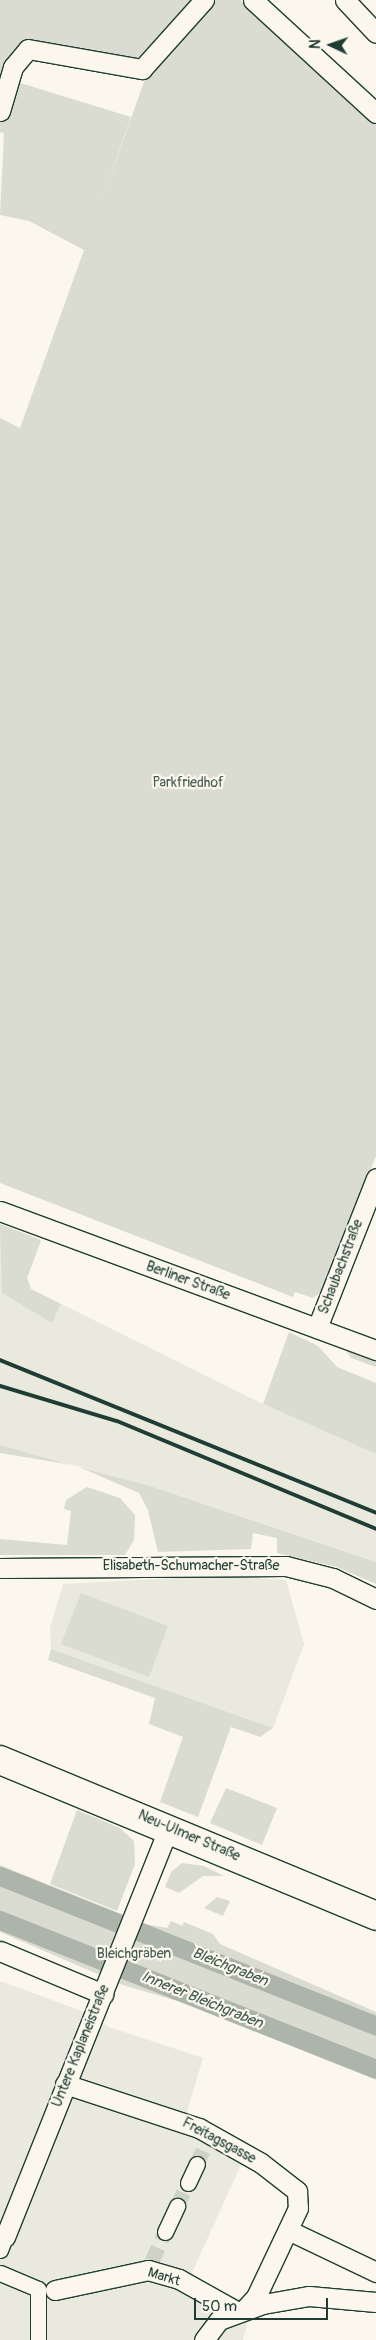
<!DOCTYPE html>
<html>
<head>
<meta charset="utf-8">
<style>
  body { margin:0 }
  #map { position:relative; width:376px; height:2340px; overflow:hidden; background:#fbf7ec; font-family:Pangolin,sans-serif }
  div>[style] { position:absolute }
  .built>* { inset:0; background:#eae9de }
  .green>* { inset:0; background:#dbdcd1 }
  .canal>* { height:19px; margin:-9.5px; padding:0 9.5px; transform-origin:9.5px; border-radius:9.5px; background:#adb4aa }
  .pedestrian-tunnel>* { height:15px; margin-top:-7.5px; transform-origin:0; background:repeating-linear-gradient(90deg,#cfd2c7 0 15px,transparent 0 23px) }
  .roads { filter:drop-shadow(1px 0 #1f3d34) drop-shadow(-1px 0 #1f3d34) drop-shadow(0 1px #1f3d34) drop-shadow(0 -1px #1f3d34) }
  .pedestrian>* { height:15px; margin:-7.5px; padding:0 7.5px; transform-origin:7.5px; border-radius:7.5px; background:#fbf7ec }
  .minor>* { height:19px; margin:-9.5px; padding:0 9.5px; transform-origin:9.5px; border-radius:9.5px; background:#fbf7ec }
  .secondary>* { height:28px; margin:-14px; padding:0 14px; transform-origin:14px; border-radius:14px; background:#fbf7ec }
  .rail>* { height:4px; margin:-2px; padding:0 2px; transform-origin:2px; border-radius:2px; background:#1f3d34 }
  span { translate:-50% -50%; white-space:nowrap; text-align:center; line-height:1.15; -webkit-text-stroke:4.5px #fbf7ec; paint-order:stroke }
  .park-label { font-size:14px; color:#455d53 }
  .street-label { font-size:14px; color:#1f3d34 }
  .water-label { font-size:15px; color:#425b52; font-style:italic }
  .north { position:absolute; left:306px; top:20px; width:50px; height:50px; -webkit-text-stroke:4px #fbf7ec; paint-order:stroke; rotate:273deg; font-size:14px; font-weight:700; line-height:20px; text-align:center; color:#1f3d34 }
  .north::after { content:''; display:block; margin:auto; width:18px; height:22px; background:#1f3d34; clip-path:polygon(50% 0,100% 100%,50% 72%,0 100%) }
  .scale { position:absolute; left:194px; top:2298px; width:134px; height:22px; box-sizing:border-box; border:2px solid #1f3d34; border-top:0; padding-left:6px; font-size:15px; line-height:18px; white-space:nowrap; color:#1f3d34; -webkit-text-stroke:4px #fbf7ec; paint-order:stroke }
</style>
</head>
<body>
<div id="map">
  <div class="built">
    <i style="clip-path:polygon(0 1225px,41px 1241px,27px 1278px,31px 1289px,263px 1404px,376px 1454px,376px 1562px,158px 1488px,0 1445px)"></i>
    <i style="clip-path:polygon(213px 1576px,286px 1580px,304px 1644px,273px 1728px,51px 1649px,50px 1628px,63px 1584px)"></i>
    <i style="clip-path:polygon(0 1981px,82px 2011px,109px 2027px,203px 2058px,187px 2112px,249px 2147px,190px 2277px,252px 2305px,243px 2340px,0 2340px)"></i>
  </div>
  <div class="green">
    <i style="clip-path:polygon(0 0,194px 0,144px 61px,30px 42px,4px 78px,131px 117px,98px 212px,146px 76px,210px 0,240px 0,376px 119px,376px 1156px,321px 1292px,313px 1298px,295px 1292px,293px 1297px,0 1183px,0 418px,20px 428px,84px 250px,29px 221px,0 215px,4px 133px,0 132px)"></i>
    <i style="clip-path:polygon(0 1224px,41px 1240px,27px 1278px,31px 1289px,61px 1304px,52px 1323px,2px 1293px)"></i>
    <i style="clip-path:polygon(289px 1332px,318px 1346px,337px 1367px,376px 1383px,376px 1454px,263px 1404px)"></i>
    <i style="clip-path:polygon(344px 1347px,376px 1359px,376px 1367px,351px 1358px)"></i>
    <i style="clip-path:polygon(0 1445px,72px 1465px,0 1453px)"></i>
    <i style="clip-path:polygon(79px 1467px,151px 1486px,376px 1562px,376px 1584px,337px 1567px,277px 1553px,277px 1538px,253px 1533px,251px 1549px,158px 1552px,148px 1510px,139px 1493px)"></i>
    <i style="clip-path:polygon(87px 1487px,120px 1498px,135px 1515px,134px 1540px,125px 1555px,0 1555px,0 1539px,67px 1545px,71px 1511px,64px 1509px,66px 1500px)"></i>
    <i style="clip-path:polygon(81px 1593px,168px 1626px,149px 1677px,61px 1644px)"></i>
    <i style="clip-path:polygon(51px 1649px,273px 1728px,260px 1737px,231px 1727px,198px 1817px,160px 1802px,183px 1737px,149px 1724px,155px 1698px,48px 1660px)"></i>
    <i style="clip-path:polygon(226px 1788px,277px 1808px,262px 1845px,210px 1823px)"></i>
    <i style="clip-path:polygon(77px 1810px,120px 1828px,134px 1841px,135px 1864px,117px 1911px,50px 1884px)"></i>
    <i style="clip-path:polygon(182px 1863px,204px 1866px,224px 1876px,203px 1876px,179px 1893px,165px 1887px,171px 1872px)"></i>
    <i style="clip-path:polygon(0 1865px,146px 1924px,167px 1928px,171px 1921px,182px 1926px,184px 1922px,213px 1934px,220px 1944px,376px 2012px,376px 2080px,184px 2003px,123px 1985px,0 1932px)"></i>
    <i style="clip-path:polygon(217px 1897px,230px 1901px,223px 1916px,204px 1908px)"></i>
  </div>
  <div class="canal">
    <i style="left:0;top:1876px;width:405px;rotate:21.7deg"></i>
    <i style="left:0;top:1920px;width:404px;rotate:21.6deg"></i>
  </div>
  <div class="pedestrian-tunnel">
    <i style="left:197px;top:2164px;width:23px;rotate:-67deg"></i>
    <i style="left:177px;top:2206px;width:25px;rotate:-64deg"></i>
    <i style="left:152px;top:2261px;width:32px;rotate:-66deg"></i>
  </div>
  <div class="roads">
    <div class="pedestrian">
      <i style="left:188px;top:2183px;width:21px;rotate:-65deg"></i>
      <i style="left:165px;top:2232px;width:29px;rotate:-65deg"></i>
      <i style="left:0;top:2250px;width:14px;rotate:-69deg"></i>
      <i style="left:0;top:2273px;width:41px;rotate:22.8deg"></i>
      <i style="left:38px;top:2289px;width:51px;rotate:90deg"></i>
    </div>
    <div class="minor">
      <i style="left:253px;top:0;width:167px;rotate:42.6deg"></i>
      <i style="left:345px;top:0;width:45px;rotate:46.8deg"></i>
      <i style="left:0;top:111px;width:46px;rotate:-73.5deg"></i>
      <i style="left:13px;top:67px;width:23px;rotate:-50deg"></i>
      <i style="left:28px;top:49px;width:116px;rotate:10deg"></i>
      <i style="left:142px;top:69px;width:93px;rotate:-48.1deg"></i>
      <i style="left:0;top:1211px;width:401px;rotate:20.3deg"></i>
      <i style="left:317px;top:1328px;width:161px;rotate:-68.5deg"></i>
      <i style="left:0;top:1568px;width:286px;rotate:-0.4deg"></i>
      <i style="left:286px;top:1566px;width:49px;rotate:14.3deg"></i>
      <i style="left:333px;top:1578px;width:48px;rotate:26deg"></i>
      <i style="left:0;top:1951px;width:112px;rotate:22.7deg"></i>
      <i style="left:65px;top:2084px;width:141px;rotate:18.2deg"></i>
      <i style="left:199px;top:2128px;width:71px;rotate:29.4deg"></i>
      <i style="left:261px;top:2163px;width:46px;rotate:37.9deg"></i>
      <i style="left:297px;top:2191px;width:17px;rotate:87deg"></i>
      <i style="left:298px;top:2208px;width:98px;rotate:115.3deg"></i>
      <i style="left:256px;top:2297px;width:16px;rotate:133deg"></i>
      <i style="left:288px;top:2230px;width:98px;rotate:25.5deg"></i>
      <i style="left:5px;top:2237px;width:441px;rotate:-68.2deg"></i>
      <i style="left:55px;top:2290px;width:95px;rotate:-12.1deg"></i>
      <i style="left:148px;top:2270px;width:32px;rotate:16deg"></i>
      <i style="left:179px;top:2279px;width:68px;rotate:29.2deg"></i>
      <i style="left:204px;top:2340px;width:25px;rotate:-53deg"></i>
      <i style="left:219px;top:2320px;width:47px;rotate:-20deg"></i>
      <i style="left:263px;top:2304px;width:47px;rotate:-9.9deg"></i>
      <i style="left:309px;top:2296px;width:67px;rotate:5.1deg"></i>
    </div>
    <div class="secondary">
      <i style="left:0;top:1760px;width:407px;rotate:22.5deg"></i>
    </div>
  </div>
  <div class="rail">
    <i style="left:0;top:1360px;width:406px;rotate:22.1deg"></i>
    <i style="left:0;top:1386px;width:122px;rotate:16.7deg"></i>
    <i style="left:117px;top:1421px;width:281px;rotate:22.6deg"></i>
  </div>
  <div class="park-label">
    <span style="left:188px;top:783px">Parkfriedhof</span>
    <span style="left:134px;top:1954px">Bleichgräben</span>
  </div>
  <div class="street-label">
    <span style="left:341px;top:1267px;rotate:-69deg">Schaubachstraße</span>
    <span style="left:188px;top:1281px;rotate:20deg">Berliner Straße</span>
    <span style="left:191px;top:1566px">Elisabeth-Schumacher-Straße</span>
    <span style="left:189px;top:1836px;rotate:23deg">Neu-Ulmer Straße</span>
    <span style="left:81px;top:2046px;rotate:-68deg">Untere Kaplaneistraße</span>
    <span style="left:219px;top:2141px;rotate:28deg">Freitagsgasse</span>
    <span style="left:164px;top:2277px;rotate:17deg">Markt</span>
  </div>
  <div class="water-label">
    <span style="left:230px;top:1967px;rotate:22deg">Bleichgraben</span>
    <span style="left:202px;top:2000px;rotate:22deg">Innerer Bleichgraben</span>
  </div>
  <div class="north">N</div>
  <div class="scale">50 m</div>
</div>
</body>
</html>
